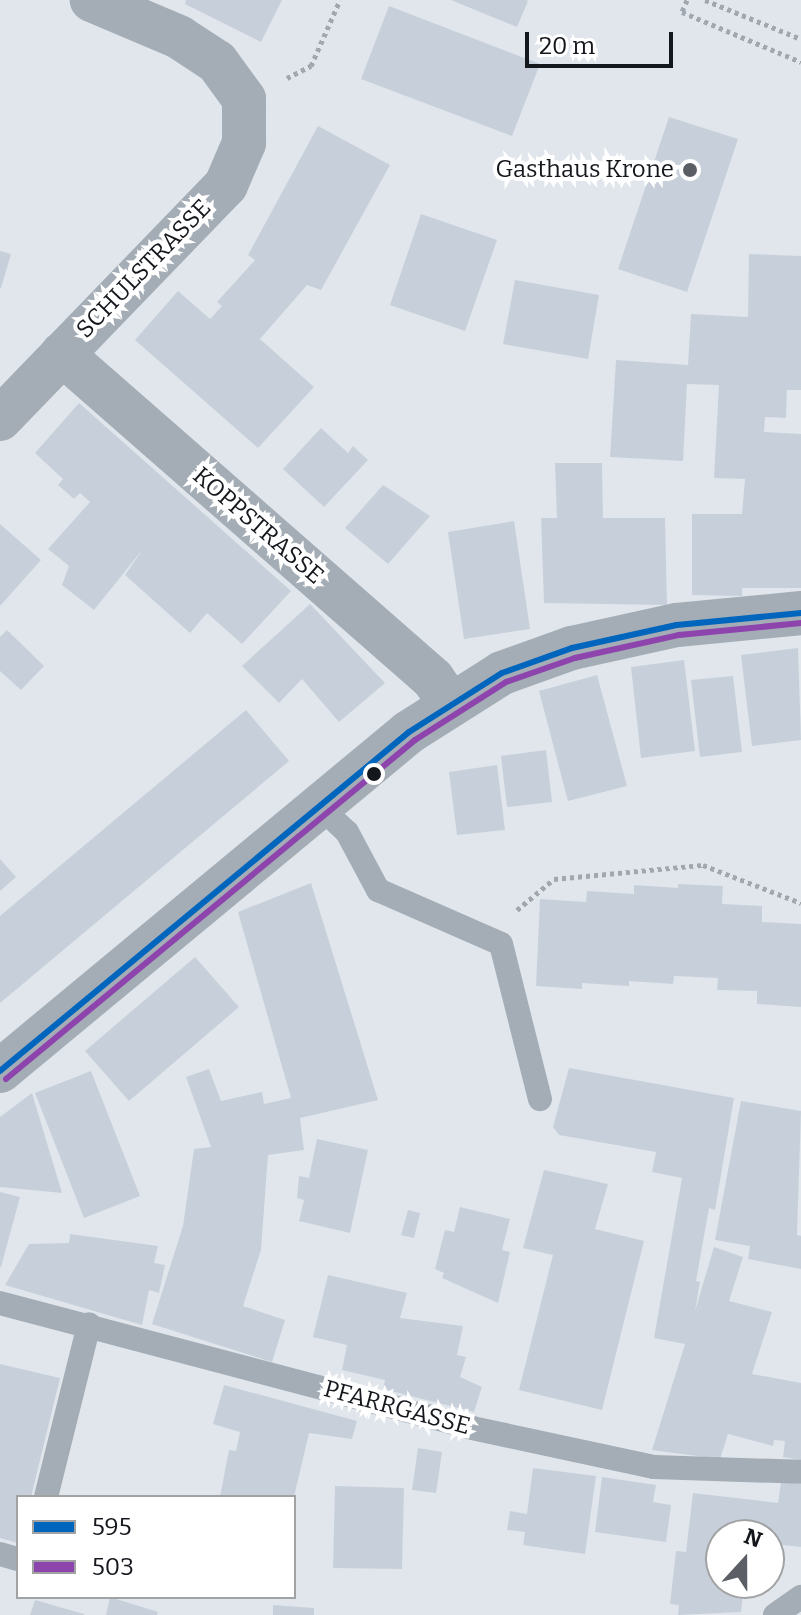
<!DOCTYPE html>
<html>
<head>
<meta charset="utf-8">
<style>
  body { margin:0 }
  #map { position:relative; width:801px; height:1615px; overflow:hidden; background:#e0e6ec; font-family:Bitter,serif }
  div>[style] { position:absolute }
  .building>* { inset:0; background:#c7d0da }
  .path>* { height:5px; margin-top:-2.5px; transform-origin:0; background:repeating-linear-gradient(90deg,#a1a7af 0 4px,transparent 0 8px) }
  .service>* { height:24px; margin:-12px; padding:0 12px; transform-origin:12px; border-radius:12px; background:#a4adb6 }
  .minor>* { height:44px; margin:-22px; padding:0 22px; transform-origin:22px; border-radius:22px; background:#a4adb6 }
  .tertiary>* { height:44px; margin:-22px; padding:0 22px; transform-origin:22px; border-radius:22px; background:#a4adb6 }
  .bus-1>* { height:6px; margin:-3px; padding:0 3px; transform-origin:3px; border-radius:3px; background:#0065bd }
  .bus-2>* { height:6px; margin:-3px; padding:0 3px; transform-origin:3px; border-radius:3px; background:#8e44ad }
  .dots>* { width:22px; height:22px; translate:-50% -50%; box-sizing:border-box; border:4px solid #fff; border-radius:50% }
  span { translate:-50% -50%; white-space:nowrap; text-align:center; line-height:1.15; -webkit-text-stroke:8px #fff; paint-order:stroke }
  .poi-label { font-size:24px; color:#14171c }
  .right { translate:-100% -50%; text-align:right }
  .street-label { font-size:24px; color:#14171c }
  .legend { position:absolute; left:16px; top:1495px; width:280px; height:104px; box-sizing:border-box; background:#fff; border:2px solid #a1a2a4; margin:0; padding:10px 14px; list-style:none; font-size:24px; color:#14171c }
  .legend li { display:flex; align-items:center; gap:16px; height:40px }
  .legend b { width:40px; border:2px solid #a1a2a4 }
  .north { position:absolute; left:705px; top:1519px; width:80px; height:80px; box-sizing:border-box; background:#fff; border:2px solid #a1a2a4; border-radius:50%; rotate:21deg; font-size:22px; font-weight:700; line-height:32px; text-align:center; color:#14171c }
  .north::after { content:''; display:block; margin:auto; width:28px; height:36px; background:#5b5f65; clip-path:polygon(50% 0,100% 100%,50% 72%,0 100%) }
  .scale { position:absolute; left:525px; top:32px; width:148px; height:36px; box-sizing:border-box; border:4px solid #14171c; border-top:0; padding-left:10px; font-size:24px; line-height:28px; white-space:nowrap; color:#14171c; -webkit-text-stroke:6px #fff; paint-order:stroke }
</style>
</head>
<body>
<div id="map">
  <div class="building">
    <i style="clip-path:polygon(186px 0,282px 0,261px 42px,185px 4px)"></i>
    <i style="clip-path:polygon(451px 0,526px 0,528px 1px,517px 27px)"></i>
    <i style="clip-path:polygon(389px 6px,540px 64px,512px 136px,361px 79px)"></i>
    <i style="clip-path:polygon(669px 117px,738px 139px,687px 292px,618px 269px)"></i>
    <i style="clip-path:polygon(318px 126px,390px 165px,321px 290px,307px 285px,260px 339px,314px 387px,258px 448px,135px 340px,178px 291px,210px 319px,222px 306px,217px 302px,255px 260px,248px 255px)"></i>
    <i style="clip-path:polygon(421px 214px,497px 240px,465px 331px,390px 305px)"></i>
    <i style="clip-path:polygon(0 251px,11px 254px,1px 288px,0 288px)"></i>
    <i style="clip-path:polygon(749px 254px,801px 256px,801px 390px,787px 390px,786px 418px,765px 417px,764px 432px,801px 434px,801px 588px,742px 588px,742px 596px,692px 595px,692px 514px,742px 514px,745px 479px,714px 478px,719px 385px,687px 384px,683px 461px,610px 457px,616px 360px,688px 365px,691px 314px,748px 317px)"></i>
    <i style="clip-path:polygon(515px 280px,599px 295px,588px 359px,503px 344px)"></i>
    <i style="clip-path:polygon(79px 403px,291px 591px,242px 644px,207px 613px,190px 633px,125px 575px,143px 549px,94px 610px,62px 585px,69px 566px,48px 549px,90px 502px,80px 493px,74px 499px,58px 485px,63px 479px,35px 453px)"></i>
    <i style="clip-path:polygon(321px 428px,348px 453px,353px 446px,368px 460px,324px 507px,283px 469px)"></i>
    <i style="clip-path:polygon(555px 463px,602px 463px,603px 518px,665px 518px,667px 605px,544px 603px,541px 518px,557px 518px)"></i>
    <i style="clip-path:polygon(383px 485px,430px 516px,388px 564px,345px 528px)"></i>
    <i style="clip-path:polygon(514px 521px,530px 629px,464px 639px,448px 532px)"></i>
    <i style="clip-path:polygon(0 524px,41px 560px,0 606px)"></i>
    <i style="clip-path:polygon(310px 604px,385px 683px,339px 722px,302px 679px,279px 703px,242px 666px)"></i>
    <i style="clip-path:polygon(7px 630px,44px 666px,21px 690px,0 671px,0 637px)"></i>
    <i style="clip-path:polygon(798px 648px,801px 740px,752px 746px,741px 655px)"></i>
    <i style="clip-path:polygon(684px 660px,695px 751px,641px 758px,631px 667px)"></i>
    <i style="clip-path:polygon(597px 675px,627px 786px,568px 801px,539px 691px)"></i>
    <i style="clip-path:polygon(733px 676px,742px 752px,700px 757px,691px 680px)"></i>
    <i style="clip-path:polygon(246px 710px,289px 761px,0 1003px,0 916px)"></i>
    <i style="clip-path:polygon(546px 750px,552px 802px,507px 807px,501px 756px)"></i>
    <i style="clip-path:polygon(497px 765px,505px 830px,457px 835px,449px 772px)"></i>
    <i style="clip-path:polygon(0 859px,16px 877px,0 891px)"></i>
    <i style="clip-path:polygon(311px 883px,378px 1100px,300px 1118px,304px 1150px,268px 1155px,261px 1250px,243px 1306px,285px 1320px,272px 1362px,152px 1324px,183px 1226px,194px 1149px,211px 1147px,186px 1077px,209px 1069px,221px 1101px,262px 1092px,264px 1104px,291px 1098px,238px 912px)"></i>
    <i style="clip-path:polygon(678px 884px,723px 886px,722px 904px,762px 906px,762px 922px,801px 924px,801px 1007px,757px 1004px,757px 991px,717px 990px,718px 978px,674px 976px,673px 984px,629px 981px,629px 986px,582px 983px,582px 989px,536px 986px,540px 899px,586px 902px,587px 891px,634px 894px,634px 885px,678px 888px)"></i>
    <i style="clip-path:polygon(195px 957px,239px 1007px,129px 1101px,85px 1051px)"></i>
    <i style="clip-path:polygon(569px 1068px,734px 1098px,715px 1210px,709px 1208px,696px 1281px,700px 1282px,695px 1311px,714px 1247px,743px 1257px,729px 1301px,772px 1312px,752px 1374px,801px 1383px,801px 1460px,783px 1457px,785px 1441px,774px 1440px,773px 1446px,728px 1434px,720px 1459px,652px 1450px,685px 1344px,654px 1338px,682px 1178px,652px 1172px,656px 1152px,559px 1135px,553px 1127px)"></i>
    <i style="clip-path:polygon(91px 1071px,140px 1196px,84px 1218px,35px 1093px)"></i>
    <i style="clip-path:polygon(32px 1093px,62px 1193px,0 1187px,0 1117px)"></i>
    <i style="clip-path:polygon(741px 1101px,801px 1111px,797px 1235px,801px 1236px,801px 1269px,748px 1259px,750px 1246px,715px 1240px)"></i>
    <i style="clip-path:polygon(317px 1139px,368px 1150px,350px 1233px,299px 1221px,304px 1200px,297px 1198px,299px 1176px,309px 1178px)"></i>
    <i style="clip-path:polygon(544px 1170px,608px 1184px,595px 1229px,644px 1241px,602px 1410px,519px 1390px,553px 1255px,523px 1248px)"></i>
    <i style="clip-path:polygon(0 1192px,20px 1197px,1px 1267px,0 1267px)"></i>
    <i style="clip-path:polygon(460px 1207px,510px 1219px,502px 1250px,510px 1252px,498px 1303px,442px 1278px,444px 1273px,435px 1269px,445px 1230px,454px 1232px)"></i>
    <i style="clip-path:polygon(408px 1210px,420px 1213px,414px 1238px,401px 1235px)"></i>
    <i style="clip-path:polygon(70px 1234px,158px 1246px,154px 1263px,165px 1265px,159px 1293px,149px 1290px,142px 1325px,5px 1285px,29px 1244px,69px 1243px)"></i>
    <i style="clip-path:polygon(328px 1275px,407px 1293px,400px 1318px,463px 1326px,457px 1355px,466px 1357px,460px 1377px,482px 1387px,474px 1412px,383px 1389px,385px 1380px,342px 1370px,347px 1345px,313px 1337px)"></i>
    <i style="clip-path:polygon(0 1364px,60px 1378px,31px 1497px,18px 1497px,18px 1543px,0 1538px)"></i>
    <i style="clip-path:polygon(224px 1385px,357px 1421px,352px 1439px,309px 1433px,294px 1497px,220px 1497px,229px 1450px,236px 1451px,240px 1432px,213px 1424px)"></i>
    <i style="clip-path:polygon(418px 1448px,442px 1452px,436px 1493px,412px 1490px)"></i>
    <i style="clip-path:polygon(533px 1468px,596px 1476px,585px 1554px,523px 1545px,525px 1532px,507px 1530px,510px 1511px,527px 1514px)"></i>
    <i style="clip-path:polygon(602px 1477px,656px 1485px,653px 1502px,671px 1505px,666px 1542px,595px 1532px)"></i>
    <i style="clip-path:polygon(781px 1482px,801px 1484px,801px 1547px,773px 1544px,775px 1531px,751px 1528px,750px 1535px,721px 1535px,721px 1583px,744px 1583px,741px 1612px,678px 1615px,679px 1605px,670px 1604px,676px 1551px,686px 1552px,693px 1493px,778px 1503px)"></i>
    <i style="clip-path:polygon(335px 1486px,404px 1488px,402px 1569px,333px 1568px)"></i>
    <i style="clip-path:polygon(110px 1597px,158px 1612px,157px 1615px,106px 1615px)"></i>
    <i style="clip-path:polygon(35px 1600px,84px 1614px,84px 1615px,30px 1615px)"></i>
    <i style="clip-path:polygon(273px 1605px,314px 1608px,314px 1615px,273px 1615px)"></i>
  </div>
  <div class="path">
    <i style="left:687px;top:0;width:13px;rotate:113deg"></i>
    <i style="left:682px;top:12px;width:129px;rotate:22.8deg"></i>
    <i style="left:705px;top:0;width:104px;rotate:22.1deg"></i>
    <i style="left:287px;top:78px;width:27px;rotate:-27deg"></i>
    <i style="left:311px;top:66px;width:72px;rotate:-66.3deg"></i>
    <i style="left:517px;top:910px;width:48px;rotate:-40deg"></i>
    <i style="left:554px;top:879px;width:150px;rotate:-5.4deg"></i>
    <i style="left:703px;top:865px;width:105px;rotate:21.2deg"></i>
  </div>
  <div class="service">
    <i style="left:319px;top:806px;width:38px;rotate:43deg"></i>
    <i style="left:347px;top:832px;width:66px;rotate:61.9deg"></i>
    <i style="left:378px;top:890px;width:134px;rotate:23.7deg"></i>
    <i style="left:501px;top:944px;width:160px;rotate:75.9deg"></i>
    <i style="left:0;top:1303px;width:488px;rotate:14.8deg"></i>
    <i style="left:472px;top:1428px;width:186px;rotate:12.1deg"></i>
    <i style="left:654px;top:1467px;width:147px;rotate:1.9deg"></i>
    <i style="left:46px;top:1497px;width:178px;rotate:-76deg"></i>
    <i style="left:0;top:1554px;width:19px;rotate:16deg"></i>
    <i style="left:775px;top:1615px;width:32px;rotate:-35deg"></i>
  </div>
  <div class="minor">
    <i style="left:62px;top:354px;width:493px;rotate:41.2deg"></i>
    <i style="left:433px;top:679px;width:29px;rotate:55deg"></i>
    <i style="left:0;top:419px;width:325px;rotate:-46deg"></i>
    <i style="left:226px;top:185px;width:46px;rotate:-66.8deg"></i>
    <i style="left:244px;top:143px;width:44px;rotate:-90deg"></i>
    <i style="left:244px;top:99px;width:46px;rotate:-126.1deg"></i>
    <i style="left:217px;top:62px;width:45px;rotate:-146.7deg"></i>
    <i style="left:179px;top:37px;width:95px;rotate:-157deg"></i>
  </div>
  <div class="tertiary">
    <i style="left:0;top:1071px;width:531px;rotate:-39.65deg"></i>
    <i style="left:409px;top:732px;width:110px;rotate:-32.4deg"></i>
    <i style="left:502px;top:673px;width:74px;rotate:-19.7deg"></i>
    <i style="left:572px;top:648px;width:107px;rotate:-12.4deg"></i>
    <i style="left:677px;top:625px;width:125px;rotate:-5.5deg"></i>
  </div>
  <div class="bus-1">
    <i style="left:0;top:1071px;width:531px;rotate:-39.65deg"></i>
    <i style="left:409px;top:732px;width:110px;rotate:-32.4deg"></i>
    <i style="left:502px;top:673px;width:74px;rotate:-19.7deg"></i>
    <i style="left:572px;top:648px;width:107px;rotate:-12.4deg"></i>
    <i style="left:677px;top:625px;width:125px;rotate:-5.5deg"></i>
  </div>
  <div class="bus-2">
    <i style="left:6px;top:1079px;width:531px;rotate:-39.65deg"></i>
    <i style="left:415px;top:740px;width:108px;rotate:-32.5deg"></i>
    <i style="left:506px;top:682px;width:73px;rotate:-19.2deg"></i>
    <i style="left:575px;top:658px;width:107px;rotate:-12.5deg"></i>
    <i style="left:679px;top:635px;width:123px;rotate:-5.6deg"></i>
  </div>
  <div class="dots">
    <i style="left:690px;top:170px;background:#5b5f65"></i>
    <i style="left:374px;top:774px;background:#14171c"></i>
  </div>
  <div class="poi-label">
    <span class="right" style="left:674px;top:170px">Gasthaus Krone</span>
  </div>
  <div class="street-label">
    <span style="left:144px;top:269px;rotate:-46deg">SCHULSTRASSE</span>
    <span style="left:258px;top:526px;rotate:41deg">KOPPSTRASSE</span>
    <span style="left:397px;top:1408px;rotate:15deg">PFARRGASSE</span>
  </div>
  <ul class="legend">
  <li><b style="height:10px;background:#0065bd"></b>595</li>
  <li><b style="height:10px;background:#8e44ad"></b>503</li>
  </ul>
  <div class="north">N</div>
  <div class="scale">20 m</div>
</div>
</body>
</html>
